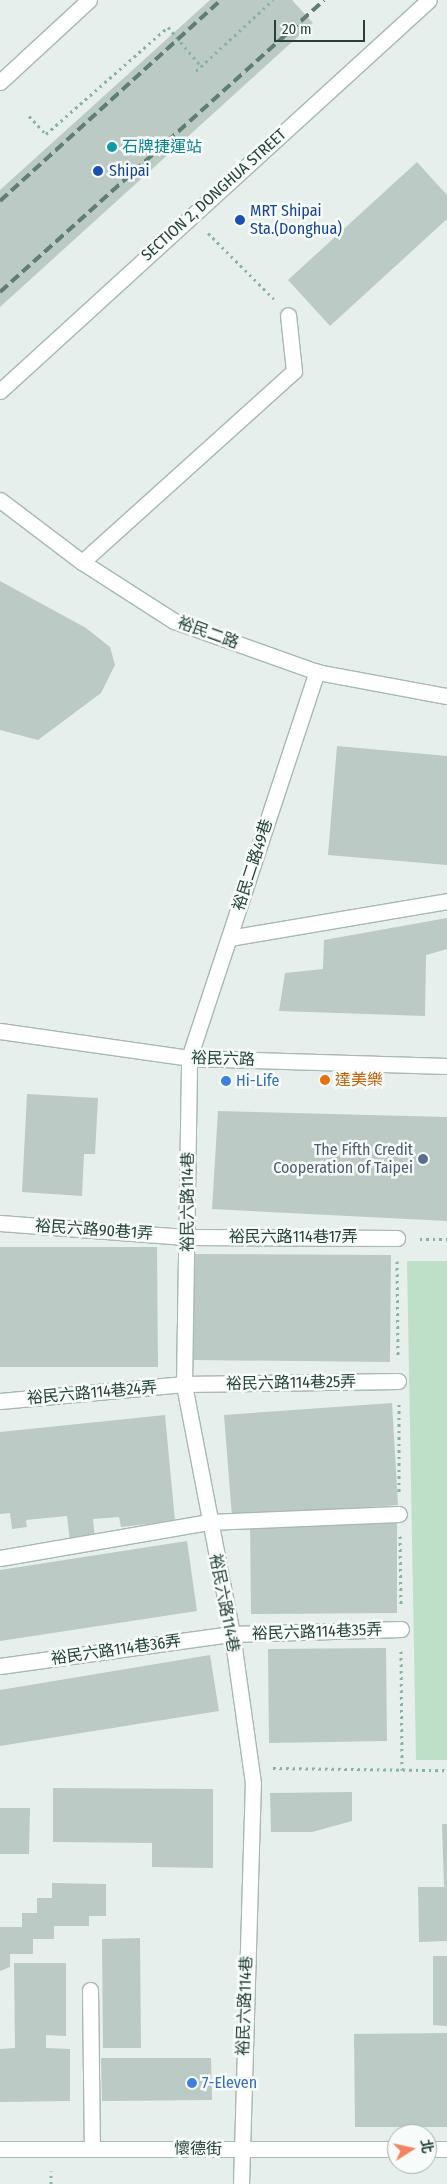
<!DOCTYPE html>
<html>
<head>
<meta charset="utf-8">
<style>
  body { margin:0 }
  #map { position:relative; width:447px; height:2184px; overflow:hidden; background:#e6efeb; font-family:"Fira Sans Condensed","Noto Sans TC",sans-serif }
  div>[style] { position:absolute }
  .green>* { inset:0; background:#bfe0c8 }
  .building>* { inset:0; background:#bbcac4 }
  .path>* { height:3px; margin-top:-1.5px; transform-origin:0; background:repeating-linear-gradient(90deg,#86b3a5 0 2.5px,transparent 0 6.5px) }
  .roads { filter:drop-shadow(1px 0 #a8b8b2) drop-shadow(-1px 0 #a8b8b2) drop-shadow(0 1px #a8b8b2) drop-shadow(0 -1px #a8b8b2) }
  .minor>* { height:15px; margin:-7.5px; padding:0 7.5px; transform-origin:7.5px; border-radius:7.5px; background:#fff }
  .rail>* { height:4px; margin-top:-2px; transform-origin:0; background:repeating-linear-gradient(90deg,#5f7d75 0 10px,transparent 0 15px) }
  .dots>* { width:14px; height:14px; translate:-50% -50%; box-sizing:border-box; border:2px solid #f7fbf9; border-radius:50% }
  span { translate:-50% -50%; white-space:nowrap; text-align:center; line-height:1.15; -webkit-text-stroke:5px #f7fbf9; paint-order:stroke }
  .culture-label { font-size:16px; color:#0d838f }
  .left { translate:0 -50%; text-align:left }
  .transit-label { font-size:16px; color:#164399 }
  .street-label { font-size:16px; color:#24423a }
  .food-label { font-size:16px; color:#c56008 }
  .shop-label { font-size:16px; color:#366cbe }
  .service-label { font-size:16px; color:#4e5e75 }
  .right { translate:-100% -50%; text-align:right }
  .north { position:absolute; left:387px; top:2124px; width:50px; height:50px; box-sizing:border-box; background:#f7fbf9; border:1px solid #a3b1ad; border-radius:50%; rotate:80deg; font-size:14px; font-weight:700; line-height:20px; text-align:center; color:#24423a }
  .north::after { content:''; display:block; margin:auto; width:18px; height:22px; background:#f4845f; clip-path:polygon(50% 0,100% 100%,50% 72%,0 100%) }
  .scale { position:absolute; left:274px; top:20px; width:91px; height:22px; box-sizing:border-box; border:2px solid #24423a; border-top:0; padding-left:6px; font-size:15px; line-height:18px; white-space:nowrap; color:#24423a; -webkit-text-stroke:4px #f7fbf9; paint-order:stroke }
</style>
</head>
<body>
<div id="map">
  <div class="green">
    <i style="clip-path:polygon(407px 1261px,447px 1261px,447px 1760px,416px 1760px)"></i>
  </div>
  <div class="building">
    <i style="clip-path:polygon(210px 0,292px 0,313px 23px,0 307px,0 190px)"></i>
    <i style="clip-path:polygon(417px 162px,447px 195px,447px 219px,330px 326px,288px 280px)"></i>
    <i style="clip-path:polygon(0 581px,86px 628px,110px 647px,115px 665px,101px 693px,38px 740px,0 730px)"></i>
    <i style="clip-path:polygon(337px 746px,447px 756px,447px 865px,328px 855px)"></i>
    <i style="clip-path:polygon(447px 918px,447px 949px,426px 955px,425px 1016px,279px 1011px,285px 973px,323px 969px,324px 940px)"></i>
    <i style="clip-path:polygon(27px 1094px,98px 1098px,95px 1154px,84px 1154px,82px 1196px,22px 1192px)"></i>
    <i style="clip-path:polygon(218px 1111px,447px 1117px,447px 1221px,212px 1209px)"></i>
    <i style="clip-path:polygon(0 1247px,157px 1247px,158px 1367px,0 1367px)"></i>
    <i style="clip-path:polygon(194px 1254px,391px 1255px,390px 1362px,194px 1360px)"></i>
    <i style="clip-path:polygon(392px 1403px,398px 1505px,232px 1517px,224px 1415px)"></i>
    <i style="clip-path:polygon(165px 1415px,175px 1521px,121px 1527px,119px 1517px,93px 1519px,95px 1539px,70px 1541px,67px 1516px,26px 1520px,27px 1527px,12px 1529px,10px 1513px,0 1514px,0 1432px)"></i>
    <i style="clip-path:polygon(397px 1522px,397px 1613px,251px 1614px,250px 1523px)"></i>
    <i style="clip-path:polygon(187px 1541px,197px 1611px,0 1641px,0 1570px)"></i>
    <i style="clip-path:polygon(386px 1648px,387px 1741px,269px 1743px,268px 1649px)"></i>
    <i style="clip-path:polygon(210px 1655px,219px 1711px,0 1746px,0 1690px)"></i>
    <i style="clip-path:polygon(53px 1788px,213px 1789px,213px 1868px,152px 1867px,152px 1843px,53px 1842px)"></i>
    <i style="clip-path:polygon(352px 1792px,352px 1821px,312px 1832px,271px 1832px,270px 1793px)"></i>
    <i style="clip-path:polygon(0 1808px,30px 1808px,29px 1854px,0 1854px)"></i>
    <i style="clip-path:polygon(442px 1824px,447px 1824px,447px 1941px,419px 1942px,418px 1887px,444px 1887px)"></i>
    <i style="clip-path:polygon(52px 1883px,106px 1884px,106px 1916px,89px 1916px,89px 1926px,54px 1926px,54px 1939px,33px 1939px,33px 1954px,10px 1954px,10px 1967px,0 1971px,0 1927px,22px 1927px,22px 1913px,37px 1913px,37px 1898px,52px 1898px)"></i>
    <i style="clip-path:polygon(140px 1938px,141px 2048px,103px 2048px,102px 1939px)"></i>
    <i style="clip-path:polygon(433px 1956px,447px 1956px,447px 2026px,433px 2025px)"></i>
    <i style="clip-path:polygon(14px 1963px,66px 1963px,66px 2036px,46px 2035px,46px 2048px,70px 2049px,70px 2101px,0 2102px,0 2049px,15px 2048px)"></i>
    <i style="clip-path:polygon(447px 2033px,447px 2127px,355px 2127px,354px 2034px)"></i>
    <i style="clip-path:polygon(101px 2058px,211px 2058px,212px 2100px,102px 2101px)"></i>
  </div>
  <div class="path">
    <i style="left:196px;top:71px;width:105px;rotate:-42.7deg"></i>
    <i style="left:29px;top:116px;width:25px;rotate:47deg"></i>
    <i style="left:46px;top:134px;width:162px;rotate:-41.3deg"></i>
    <i style="left:168px;top:27px;width:51px;rotate:49.8deg"></i>
    <i style="left:208px;top:233px;width:93px;rotate:45deg"></i>
    <i style="left:420px;top:1239px;width:27px"></i>
    <i style="left:397px;top:1261px;width:96px;rotate:89.4deg"></i>
    <i style="left:399px;top:1404px;width:88px;rotate:90deg"></i>
    <i style="left:400px;top:1536px;width:71px;rotate:89.2deg"></i>
    <i style="left:401px;top:1651px;width:119px;rotate:89.5deg"></i>
    <i style="left:273px;top:1768px;width:174px;rotate:0.7deg"></i>
    <i style="left:51px;top:2184px;width:13px;rotate:-90deg"></i>
  </div>
  <div class="roads">
    <div class="minor">
      <i style="left:0;top:82px;width:121px;rotate:-42.7deg"></i>
      <i style="left:0;top:391px;width:580px;rotate:-42.35deg"></i>
      <i style="left:0;top:500px;width:103px;rotate:37.1deg"></i>
      <i style="left:82px;top:562px;width:109px;rotate:32.7deg"></i>
      <i style="left:174px;top:621px;width:152px;rotate:19.6deg"></i>
      <i style="left:317px;top:672px;width:132px;rotate:10.5deg"></i>
      <i style="left:82px;top:562px;width:285px;rotate:-42deg"></i>
      <i style="left:294px;top:371px;width:56px;rotate:-96.1deg"></i>
      <i style="left:229px;top:938px;width:221px;rotate:-9.6deg"></i>
      <i style="left:0;top:1031px;width:191px;rotate:8.1deg"></i>
      <i style="left:189px;top:1058px;width:258px;rotate:1.8deg"></i>
      <i style="left:0;top:1223px;width:189px;rotate:4.3deg"></i>
      <i style="left:188px;top:1237px;width:209px;rotate:0.3deg"></i>
      <i style="left:0;top:1401px;width:185px;rotate:-5.3deg"></i>
      <i style="left:184px;top:1384px;width:214px;rotate:-0.8deg"></i>
      <i style="left:0;top:1558px;width:211px;rotate:-9.8deg"></i>
      <i style="left:208px;top:1522px;width:191px;rotate:-2.4deg"></i>
      <i style="left:0;top:1666px;width:234px;rotate:-7.9deg"></i>
      <i style="left:232px;top:1634px;width:169px;rotate:-1.7deg"></i>
      <i style="left:90px;top:1990px;width:158px;rotate:89.3deg"></i>
      <i style="left:0;top:2149px;width:397px"></i>
      <i style="left:427px;top:2149px;width:20px"></i>
      <i style="left:241px;top:2184px;width:401px;rotate:-88.3deg"></i>
      <i style="left:253px;top:1783px;width:150px;rotate:-98deg"></i>
      <i style="left:232px;top:1634px;width:255px;rotate:-100.9deg"></i>
      <i style="left:184px;top:1384px;width:326px;rotate:-89.1deg"></i>
      <i style="left:189px;top:1058px;width:407px;rotate:-71.7deg"></i>
    </div>
  </div>
  <div class="rail">
    <i style="left:0;top:201px;width:299px;rotate:-42.3deg"></i>
    <i style="left:0;top:292px;width:436px;rotate:-42deg"></i>
  </div>
  <div class="dots">
    <i style="left:112px;top:147px;background:#0f9aa8"></i>
    <i style="left:98px;top:171px;background:#1a4fb4"></i>
    <i style="left:240px;top:220px;background:#1a4fb4"></i>
    <i style="left:325px;top:1080px;background:#e8710a"></i>
    <i style="left:226px;top:1081px;background:#3f7fe0"></i>
    <i style="left:423px;top:1159px;background:#5c6f8a"></i>
    <i style="left:192px;top:2083px;background:#3f7fe0"></i>
  </div>
  <div class="culture-label">
    <span class="left" style="left:122px;top:147px">石牌捷運站</span>
  </div>
  <div class="transit-label">
    <span class="left" style="left:109px;top:171px">Shipai</span>
    <span class="left" style="left:250px;top:220px">MRT Shipai<br>Sta.(Donghua)</span>
  </div>
  <div class="street-label">
    <span style="left:214px;top:195px;rotate:-42deg">SECTION 2, DONGHUA STREET</span>
    <span style="left:208px;top:633px;rotate:20deg">裕民二路</span>
    <span style="left:253px;top:865px;rotate:-72deg">裕民二路49巷</span>
    <span style="left:223px;top:1059px;rotate:2deg">裕民六路</span>
    <span style="left:188px;top:1202px;rotate:-90deg">裕民六路114巷</span>
    <span style="left:94px;top:1230px;rotate:4deg">裕民六路90巷1弄</span>
    <span style="left:293px;top:1237px">裕民六路114巷17弄</span>
    <span style="left:291px;top:1383px;rotate:-1deg">裕民六路114巷25弄</span>
    <span style="left:92px;top:1393px;rotate:-5deg">裕民六路114巷24弄</span>
    <span style="left:224px;top:1603px;rotate:79deg">裕民六路114巷</span>
    <span style="left:317px;top:1632px;rotate:-2deg">裕民六路114巷35弄</span>
    <span style="left:116px;top:1650px;rotate:-8deg">裕民六路114巷36弄</span>
    <span style="left:245px;top:2006px;rotate:-88deg">裕民六路114巷</span>
    <span style="left:198px;top:2149px;rotate:1deg">懷德街</span>
  </div>
  <div class="food-label">
    <span class="left" style="left:335px;top:1080px">達美樂</span>
  </div>
  <div class="shop-label">
    <span class="left" style="left:236px;top:1081px">Hi-Life</span>
    <span class="left" style="left:202px;top:2083px">7-Eleven</span>
  </div>
  <div class="service-label">
    <span class="right" style="left:413px;top:1159px">The Fifth Credit<br>Cooperation of Taipei</span>
  </div>
  <div class="north">北</div>
  <div class="scale">20 m</div>
</div>
</body>
</html>
